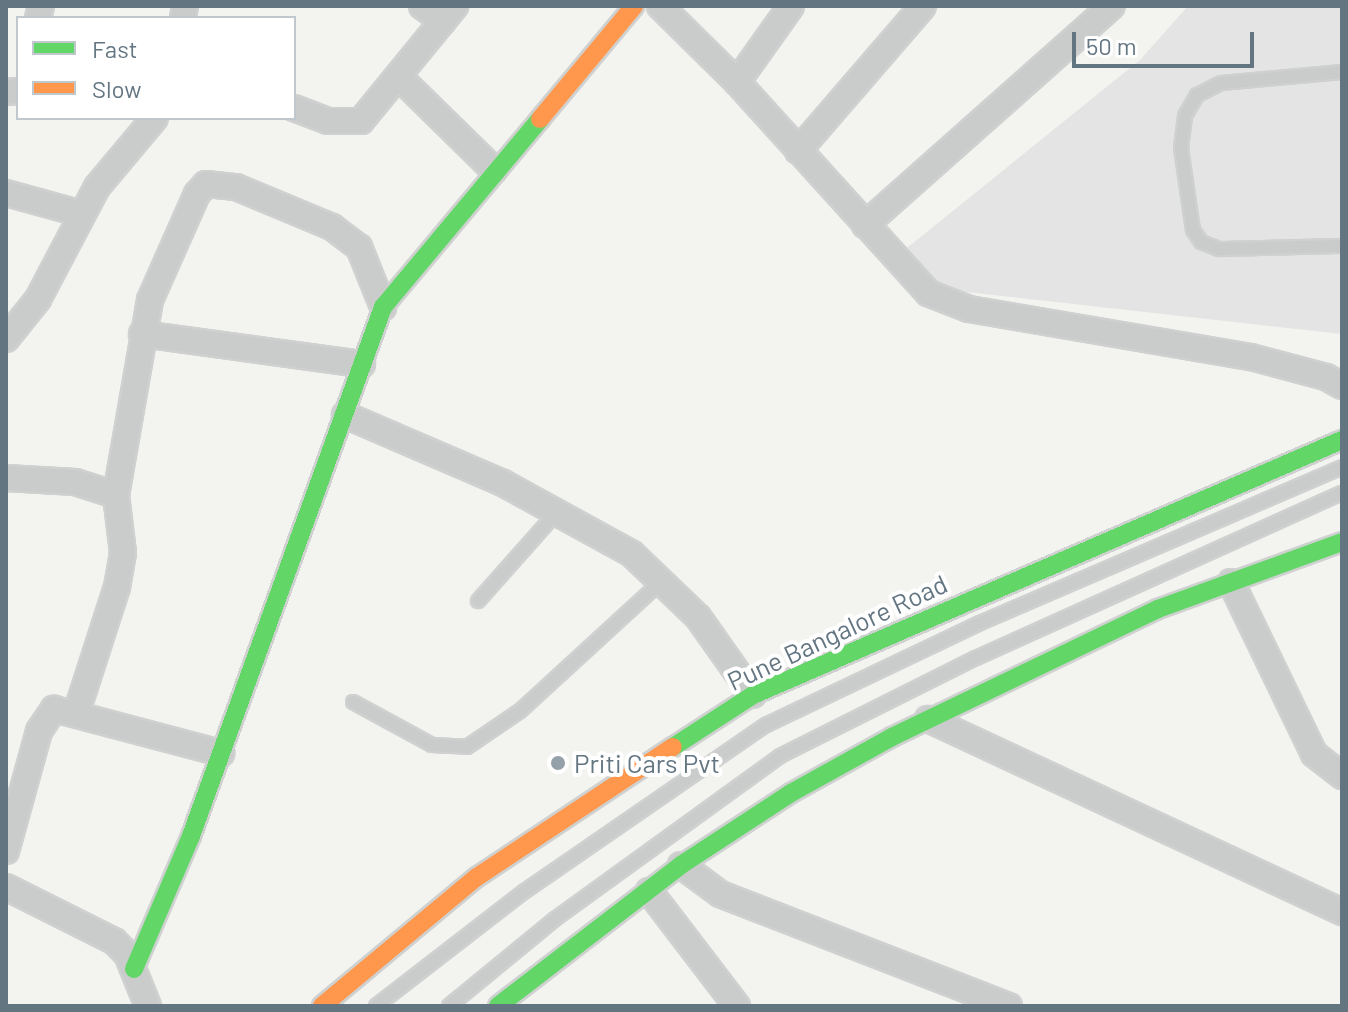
<!DOCTYPE html>
<html>
<head>
<meta charset="utf-8">
<style>
  body { margin:0 }
  #map { position:relative; width:1348px; height:1012px; overflow:hidden; background:#f3f3f0; font-family:Barlow,sans-serif }
  div>[style] { position:absolute }
  .built>* { inset:0; background:#e3e4e3 }
  .roads { filter:drop-shadow(2px 0 #cfd1d0) drop-shadow(-2px 0 #cfd1d0) drop-shadow(0 2px #cfd1d0) drop-shadow(0 -2px #cfd1d0) }
  .lane>* { height:12px; margin:-6px; padding:0 6px; transform-origin:6px; border-radius:6px; background:#cacccc }
  .street>* { height:24px; margin:-12px; padding:0 12px; transform-origin:12px; border-radius:12px; background:#cacccc }
  .fast>* { height:18px; margin:-9px; padding:0 9px; transform-origin:9px; border-radius:9px; background:#63d668 }
  .slow>* { height:18px; margin:-9px; padding:0 9px; transform-origin:9px; border-radius:9px; background:#ff974d }
  .dots>* { width:22px; height:22px; translate:-50% -50%; box-sizing:border-box; border:4px solid #fff; border-radius:50% }
  span { translate:-50% -50%; white-space:nowrap; text-align:center; line-height:1.15; -webkit-text-stroke:8px #fff; paint-order:stroke }
  .street-label { font-size:26px; color:#627581 }
  .poi-label { font-size:26px; color:#627581 }
  .left { translate:0 -50%; text-align:left }
  .frame { position:absolute; inset:0; border:8px solid #627581; pointer-events:none }
  .legend { position:absolute; left:16px; top:16px; width:280px; height:104px; box-sizing:border-box; background:#fff; border:2px solid #c0c8cd; margin:0; padding:10px 14px; list-style:none; font-size:24px; color:#627581 }
  .legend li { display:flex; align-items:center; gap:16px; height:40px }
  .legend b { width:40px; border:2px solid #c0c8cd }
  .scale { position:absolute; left:1072px; top:32px; width:182px; height:36px; box-sizing:border-box; border:4px solid #627581; border-top:0; padding-left:10px; font-size:24px; line-height:28px; white-space:nowrap; color:#627581; -webkit-text-stroke:6px #fff; paint-order:stroke }
</style>
</head>
<body>
<div id="map">
  <div class="built">
    <i style="clip-path:polygon(1188px 6px,1342px 6px,1342px 334px,904px 285px,897px 256px,1140px 60px)"></i>
  </div>
  <div class="roads">
    <div class="lane">
      <i style="left:1342px;top:72px;width:121px;rotate:174.8deg"></i>
      <i style="left:1221px;top:83px;width:27px;rotate:153deg"></i>
      <i style="left:1197px;top:95px;width:24px;rotate:120deg"></i>
      <i style="left:1185px;top:116px;width:32px;rotate:97deg"></i>
      <i style="left:1181px;top:148px;width:83px;rotate:81.7deg"></i>
      <i style="left:1193px;top:230px;width:14px;rotate:56deg"></i>
      <i style="left:1201px;top:242px;width:19px;rotate:21deg"></i>
      <i style="left:1219px;top:249px;width:123px;rotate:-1.4deg"></i>
      <i style="left:478px;top:601px;width:120px;rotate:-48.4deg"></i>
      <i style="left:353px;top:702px;width:90px;rotate:28.6deg"></i>
      <i style="left:432px;top:745px;width:35px;rotate:3deg"></i>
      <i style="left:467px;top:747px;width:64px;rotate:-34.2deg"></i>
      <i style="left:520px;top:711px;width:191px;rotate:-42.5deg"></i>
      <i style="left:376px;top:1006px;width:188px;rotate:-37.7deg"></i>
      <i style="left:525px;top:891px;width:293px;rotate:-34.6deg"></i>
      <i style="left:766px;top:725px;width:237px;rotate:-25.5deg"></i>
      <i style="left:980px;top:623px;width:394px;rotate:-23.3deg"></i>
      <i style="left:449px;top:1006px;width:137px;rotate:-39.4deg"></i>
      <i style="left:555px;top:919px;width:278px;rotate:-35.9deg"></i>
      <i style="left:780px;top:756px;width:219px;rotate:-26.6deg"></i>
      <i style="left:976px;top:658px;width:401px;rotate:-24.3deg"></i>
    </div>
    <div class="street">
      <i style="left:422px;top:6px;width:26px;rotate:36deg"></i>
      <i style="left:660px;top:6px;width:108px;rotate:44.6deg"></i>
      <i style="left:737px;top:82px;width:285px;rotate:47.8deg"></i>
      <i style="left:928px;top:293px;width:44px;rotate:21.3deg"></i>
      <i style="left:969px;top:309px;width:286px;rotate:9.7deg"></i>
      <i style="left:1251px;top:357px;width:78px;rotate:14.9deg"></i>
      <i style="left:1326px;top:377px;width:18px;rotate:29deg"></i>
      <i style="left:38px;top:18px;width:12px;rotate:-76deg"></i>
      <i style="left:183px;top:18px;width:12px;rotate:-81deg"></i>
      <i style="left:399px;top:77px;width:133px;rotate:44.4deg"></i>
      <i style="left:737px;top:82px;width:93px;rotate:-54.6deg"></i>
      <i style="left:6px;top:92px;width:12px;rotate:-5deg"></i>
      <i style="left:294px;top:108px;width:36px;rotate:21deg"></i>
      <i style="left:328px;top:121px;width:33px"></i>
      <i style="left:361px;top:121px;width:149px;rotate:-50.7deg"></i>
      <i style="left:798px;top:151px;width:191px;rotate:-49.2deg"></i>
      <i style="left:6px;top:193px;width:79px;rotate:15.4deg"></i>
      <i style="left:865px;top:225px;width:330px;rotate:-41.6deg"></i>
      <i style="left:142px;top:334px;width:222px;rotate:7.8deg"></i>
      <i style="left:6px;top:339px;width:51px;rotate:-51.3deg"></i>
      <i style="left:38px;top:299px;width:127px;rotate:-62.2deg"></i>
      <i style="left:97px;top:187px;width:90px;rotate:-50deg"></i>
      <i style="left:345px;top:415px;width:172px;rotate:23.3deg"></i>
      <i style="left:503px;top:483px;width:147px;rotate:28.8deg"></i>
      <i style="left:632px;top:554px;width:91px;rotate:43.7deg"></i>
      <i style="left:698px;top:617px;width:95px;rotate:54.8deg"></i>
      <i style="left:6px;top:478px;width:69px;rotate:3.3deg"></i>
      <i style="left:75px;top:482px;width:43px;rotate:17.6deg"></i>
      <i style="left:116px;top:495px;width:58px;rotate:83.1deg"></i>
      <i style="left:123px;top:553px;width:35px;rotate:100deg"></i>
      <i style="left:117px;top:587px;width:130px;rotate:107.9deg"></i>
      <i style="left:116px;top:495px;width:198px;rotate:-80.1deg"></i>
      <i style="left:150px;top:300px;width:116px;rotate:-66.1deg"></i>
      <i style="left:197px;top:194px;width:13px;rotate:-48deg"></i>
      <i style="left:206px;top:184px;width:30px;rotate:6deg"></i>
      <i style="left:236px;top:187px;width:104px;rotate:22.6deg"></i>
      <i style="left:332px;top:227px;width:34px;rotate:37deg"></i>
      <i style="left:359px;top:247px;width:65px;rotate:68.2deg"></i>
      <i style="left:1231px;top:582px;width:191px;rotate:64.2deg"></i>
      <i style="left:1314px;top:754px;width:36px;rotate:38deg"></i>
      <i style="left:928px;top:719px;width:457px;rotate:25deg"></i>
      <i style="left:6px;top:851px;width:124px;rotate:-74.6deg"></i>
      <i style="left:39px;top:731px;width:27px;rotate:-56deg"></i>
      <i style="left:54px;top:709px;width:173px;rotate:14.8deg"></i>
      <i style="left:681px;top:865px;width:49px;rotate:36.6deg"></i>
      <i style="left:720px;top:894px;width:310px;rotate:21.2deg"></i>
      <i style="left:6px;top:887px;width:121px;rotate:26.6deg"></i>
      <i style="left:114px;top:941px;width:18px;rotate:45deg"></i>
      <i style="left:127px;top:954px;width:56px;rotate:68deg"></i>
      <i style="left:649px;top:891px;width:145px;rotate:52.6deg"></i>
    </div>
    <div class="fast">
      <i style="left:673px;top:747px;width:95px;rotate:-33deg"></i>
      <i style="left:753px;top:695px;width:642px;rotate:-23.41deg"></i>
      <i style="left:134px;top:969px;width:145px;rotate:-66.8deg"></i>
      <i style="left:191px;top:836px;width:563px;rotate:-70.05deg"></i>
      <i style="left:383px;top:307px;width:245px;rotate:-50.1deg"></i>
      <i style="left:498px;top:1006px;width:231px;rotate:-37.6deg"></i>
      <i style="left:681px;top:865px;width:131px;rotate:-33.2deg"></i>
      <i style="left:791px;top:793px;width:115px;rotate:-29deg"></i>
      <i style="left:892px;top:737px;width:295px;rotate:-25.7deg"></i>
      <i style="left:1158px;top:609px;width:196px;rotate:-20deg"></i>
    </div>
    <div class="slow">
      <i style="left:540px;top:119px;width:147px;rotate:-50.2deg"></i>
      <i style="left:322px;top:1006px;width:202px;rotate:-39.8deg"></i>
      <i style="left:477px;top:877px;width:235px;rotate:-33.6deg"></i>
    </div>
  </div>
  <div class="dots">
    <i style="left:558px;top:763px;background:#95a1a8"></i>
  </div>
  <div class="street-label">
    <span style="left:837px;top:632px;rotate:-25deg">Pune Bangalore Road</span>
  </div>
  <div class="poi-label">
    <span class="left" style="left:574px;top:763px">Priti Cars Pvt</span>
  </div>
  <div class="frame"></div>
  <ul class="legend">
  <li><b style="height:10px;background:#63d668"></b>Fast</li>
  <li><b style="height:10px;background:#ff974d"></b>Slow</li>
  </ul>
  <div class="scale">50 m</div>
</div>
</body>
</html>
